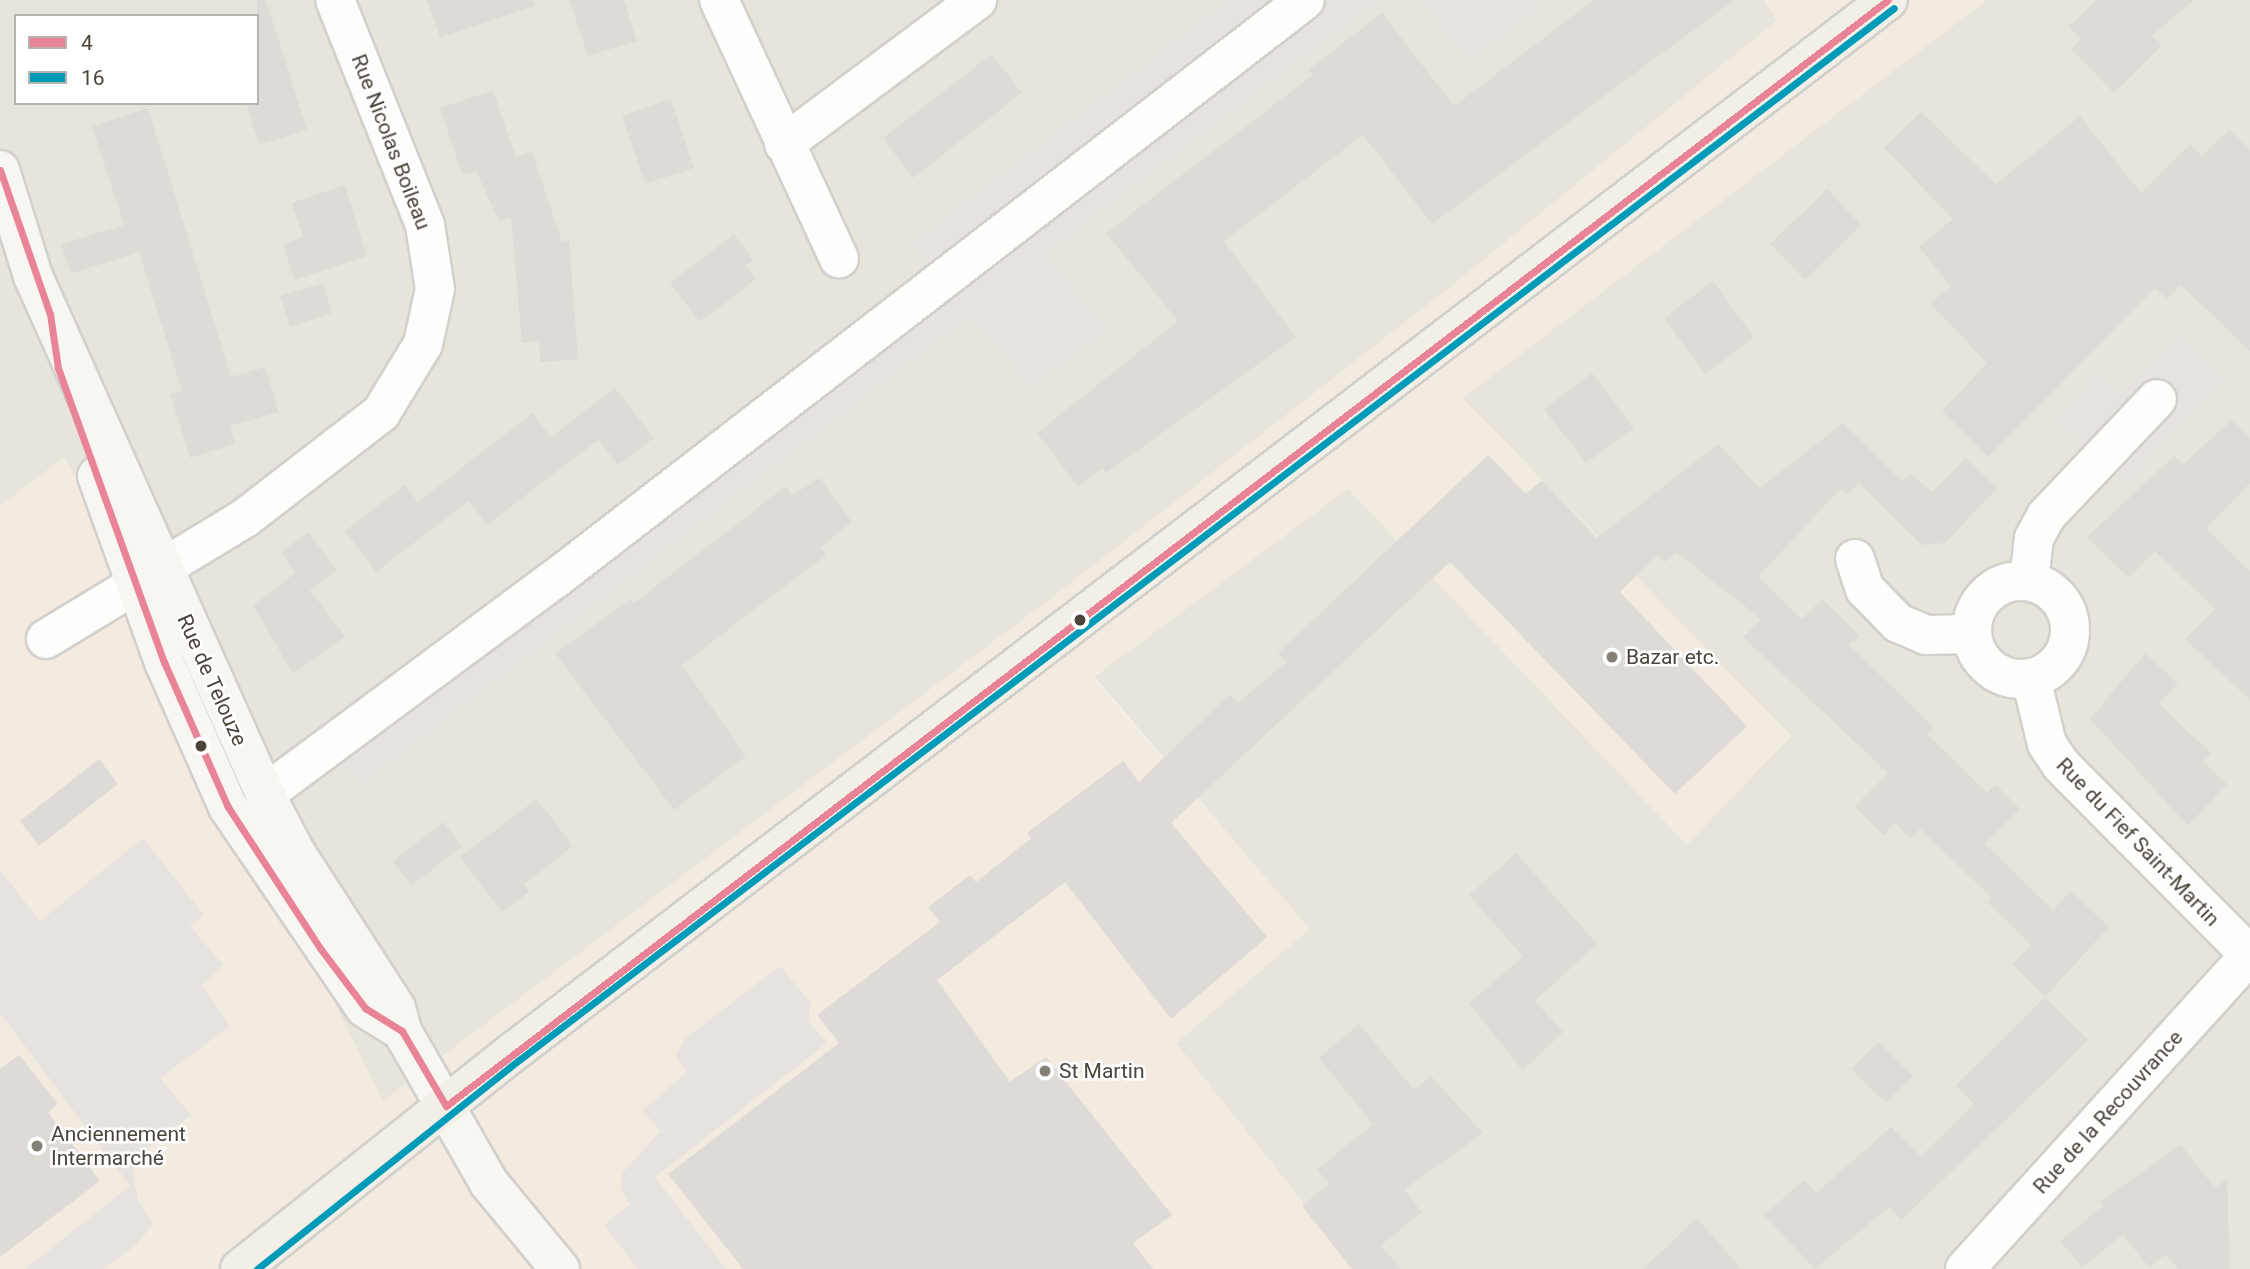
<!DOCTYPE html>
<html>
<head>
<meta charset="utf-8">
<style>
  body { margin:0 }
  #map { position:relative; width:2250px; height:1269px; overflow:hidden; background:#f4f2ee; font-family:Roboto,sans-serif }
  div>[style] { position:absolute }
  .residential>* { inset:0; background:#e7e4dc }
  .commercial>* { inset:0; background:#f3ebdf }
  .parking>* { inset:0; background:#e6e3df }
  .building>* { inset:0; background:#dedbd6 }
  .roads { filter:drop-shadow(2px 0 #d2d0cb) drop-shadow(-2px 0 #d2d0cb) drop-shadow(0 2px #d2d0cb) drop-shadow(0 -2px #d2d0cb) }
  .street>* { height:38px; margin:-19px; padding:0 19px; transform-origin:19px; border-radius:19px; background:#fdfdfc }
  .street>.ring { margin:-19px; padding:0; box-sizing:content-box; background:none; border:38px solid #fdfdfc; border-radius:50% }
  .secondary>* { height:38px; margin:-19px; padding:0 19px; transform-origin:19px; border-radius:19px; background:#f7f6f1 }
  .primary>* { height:38px; margin:-19px; padding:0 19px; transform-origin:19px; border-radius:19px; background:#f2efe6 }
  .bus-1>* { height:7px; margin:-3.5px; padding:0 3.5px; transform-origin:3.5px; border-radius:3.5px; background:#e88398 }
  .bus-2>* { height:7px; margin:-3.5px; padding:0 3.5px; transform-origin:3.5px; border-radius:3.5px; background:#009bb9 }
  .dots>* { width:19px; height:19px; translate:-50% -50%; box-sizing:border-box; border:4px solid #fff; border-radius:50% }
  span { translate:-50% -50%; white-space:nowrap; text-align:center; line-height:1.15; -webkit-text-stroke:5px #fff; paint-order:stroke }
  .street-label { font-size:21px; color:#4b4439 }
  .poi-label { font-size:21px; color:#4b4439 }
  .left { translate:0 -50%; text-align:left }
  .legend { position:absolute; left:14px; top:14px; width:245px; height:91px; box-sizing:border-box; background:#fff; border:2px solid #b7b4b0; margin:0; padding:9px 12px; list-style:none; font-size:21px; color:#4b4439 }
  .legend li { display:flex; align-items:center; gap:14px; height:35px }
  .legend b { width:35px; border:2px solid #b7b4b0 }
</style>
</head>
<body>
<div id="map">
  <div class="residential">
    <i style="clip-path:polygon(evenodd,0 0,2250px 0,2250px 1269px,1356px 1269px,1176px 1043px,1309px 929px,1037px 609px,383px 1101px,65px 457px,0 506px,0 0,16px 16px,257px 16px,257px 103px,16px 103px,16px 16px)"></i>
  </div>
  <div class="commercial">
    <i style="clip-path:polygon(1763px 0,1987px 0,1463px 398px,1791px 736px,1687px 845px,1348px 489px,1093px 678px,1310px 929px,1176px 1043px,1356px 1269px,0 1269px,0 506px,65px 457px,383px 1101px,1037px 609px,1450px 287px,1777px 20px)"></i>
  </div>
  <div class="parking">
    <i style="clip-path:polygon(1226px 0,1280px 0,929px 266px,911px 242px)"></i>
    <i style="clip-path:polygon(1331px 0,1381px 0,1047px 255px,1110px 330px,1031px 390px,971px 317px,360px 787px,340px 761px)"></i>
    <i style="clip-path:polygon(1419px 0,1536px 0,1542px 8px,1468px 64px)"></i>
    <i style="clip-path:polygon(2177px 333px,2227px 380px,2126px 486px,2054px 418px,2097px 371px,2121px 393px)"></i>
    <i style="clip-path:polygon(143px 838px,204px 915px,190px 926px,223px 965px,202px 985px,230px 1026px,160px 1078px,191px 1115px,131px 1161px,138px 1200px,153px 1224px,137px 1244px,104px 1269px,25px 1269px,130px 1186px,0 1013px,0 870px,40px 921px)"></i>
    <i style="clip-path:polygon(780px 966px,811px 1003px,808px 1021px,827px 1043px,655px 1177px,726px 1269px,638px 1269px,604px 1225px,630px 1204px,621px 1190px,623px 1172px,661px 1131px,642px 1111px,687px 1072px,675px 1056px,686px 1038px)"></i>
  </div>
  <div class="building">
    <i style="clip-path:polygon(257px 0,266px 0,307px 130px,259px 145px,246px 103px,257px 103px)"></i>
    <i style="clip-path:polygon(427px 0,533px 0,534px 6px,440px 38px)"></i>
    <i style="clip-path:polygon(569px 0,624px 0,637px 41px,588px 56px)"></i>
    <i style="clip-path:polygon(1594px 0,1734px 0,1432px 224px,1363px 135px,1224px 241px,1296px 337px,1106px 473px,1103px 468px,1078px 487px,1037px 433px,1178px 321px,1106px 233px,1313px 75px,1309px 69px,1382px 13px,1454px 106px)"></i>
    <i style="clip-path:polygon(2096px 0,2194px 0,2152px 35px,2162px 45px,2114px 93px,2071px 49px,2080px 39px,2069px 26px)"></i>
    <i style="clip-path:polygon(992px 54px,1022px 93px,913px 178px,883px 138px)"></i>
    <i style="clip-path:polygon(493px 90px,516px 157px,532px 151px,562px 242px,569px 240px,578px 359px,540px 362px,539px 341px,522px 343px,511px 218px,499px 221px,476px 171px,462px 175px,440px 108px)"></i>
    <i style="clip-path:polygon(671px 99px,694px 168px,645px 184px,622px 116px)"></i>
    <i style="clip-path:polygon(148px 108px,231px 377px,265px 367px,279px 412px,230px 426px,235px 444px,190px 458px,170px 394px,182px 391px,139px 252px,71px 274px,61px 244px,124px 225px,92px 126px)"></i>
    <i style="clip-path:polygon(1921px 112px,1996px 184px,2080px 116px,2141px 193px,2190px 144px,2202px 156px,2229px 129px,2250px 150px,2250px 351px,2181px 285px,2167px 299px,2155px 288px,1988px 457px,1942px 411px,1987px 363px,1930px 303px,1951px 287px,1919px 247px,1953px 219px,1884px 148px)"></i>
    <i style="clip-path:polygon(345px 185px,367px 256px,294px 280px,283px 244px,303px 237px,292px 203px)"></i>
    <i style="clip-path:polygon(1827px 189px,1861px 225px,1805px 280px,1770px 244px)"></i>
    <i style="clip-path:polygon(734px 234px,753px 260px,746px 266px,756px 279px,700px 322px,670px 283px)"></i>
    <i style="clip-path:polygon(1713px 281px,1754px 337px,1705px 374px,1664px 318px)"></i>
    <i style="clip-path:polygon(323px 283px,332px 313px,290px 327px,280px 296px)"></i>
    <i style="clip-path:polygon(1592px 373px,1634px 428px,1586px 463px,1544px 409px)"></i>
    <i style="clip-path:polygon(615px 388px,654px 438px,618px 465px,598px 440px,487px 525px,469px 501px,376px 572px,345px 531px,405px 485px,418px 502px,532px 413px,551px 437px)"></i>
    <i style="clip-path:polygon(2232px 420px,2250px 438px,2250px 483px,2206px 529px,2250px 571px,2250px 700px,2185px 639px,2215px 609px,2155px 551px,2129px 578px,2087px 537px,2174px 456px,2183px 464px)"></i>
    <i style="clip-path:polygon(1843px 423px,1902px 481px,1910px 473px,1932px 492px,1965px 458px,1997px 488px,1945px 543px,1922px 545px,1859px 483px,1848px 495px,1840px 489px,1758px 577px,1802px 619px,1822px 599px,1859px 635px,1849px 645px,1934px 727px,1927px 734px,1987px 793px,1996px 785px,2020px 809px,1985px 844px,2053px 910px,2071px 891px,2109px 927px,2045px 997px,2013px 964px,2031px 945px,1987px 902px,1991px 897px,1920px 829px,1910px 839px,1895px 823px,1883px 835px,1855px 806px,1888px 773px,1743px 637px,1761px 619px,1677px 553px,1665px 562px,1657px 555px,1620px 592px,1747px 726px,1675px 794px,1450px 562px,1171px 823px,1267px 937px,1171px 1019px,1065px 882px,937px 980px,1010px 1082px,1046px 1057px,1172px 1215px,1133px 1243px,1153px 1269px,743px 1269px,668px 1174px,839px 1043px,817px 1015px,940px 922px,928px 907px,970px 875px,976px 882px,1031px 838px,1027px 833px,1123px 761px,1139px 782px,1230px 694px,1238px 703px,1286px 662px,1278px 653px,1488px 455px,1526px 494px,1542px 480px,1597px 538px,1718px 444px,1760px 488px)"></i>
    <i style="clip-path:polygon(820px 478px,852px 522px,821px 547px,826px 555px,682px 665px,746px 756px,674px 810px,555px 653px,631px 599px,634px 603px,786px 486px,792px 495px)"></i>
    <i style="clip-path:polygon(308px 532px,337px 570px,310px 590px,345px 636px,293px 674px,253px 606px,295px 573px,281px 553px)"></i>
    <i style="clip-path:polygon(2145px 653px,2178px 684px,2159px 704px,2211px 753px,2203px 761px,2227px 784px,2188px 826px,2090px 719px)"></i>
    <i style="clip-path:polygon(99px 759px,118px 784px,39px 846px,20px 821px)"></i>
    <i style="clip-path:polygon(537px 799px,573px 846px,524px 884px,529px 892px,502px 912px,460px 857px)"></i>
    <i style="clip-path:polygon(443px 822px,463px 846px,412px 885px,392px 862px)"></i>
    <i style="clip-path:polygon(1516px 853px,1597px 944px,1535px 1001px,1563px 1032px,1523px 1071px,1469px 1003px,1523px 957px,1469px 895px)"></i>
    <i style="clip-path:polygon(2045px 997px,2089px 1040px,1901px 1220px,1889px 1207px,1815px 1269px,1764px 1215px,1804px 1180px,1816px 1193px,1891px 1127px,1921px 1156px,1974px 1104px,1956px 1085px)"></i>
    <i style="clip-path:polygon(1359px 1024px,1414px 1090px,1431px 1076px,1483px 1133px,1404px 1190px,1422px 1212px,1381px 1245px,1401px 1269px,1352px 1269px,1302px 1206px,1329px 1183px,1317px 1170px,1373px 1124px,1319px 1058px)"></i>
    <i style="clip-path:polygon(1879px 1042px,1913px 1076px,1886px 1103px,1851px 1069px)"></i>
    <i style="clip-path:polygon(19px 1055px,58px 1104px,48px 1112px,100px 1181px,0 1257px,0 1069px)"></i>
    <i style="clip-path:polygon(2181px 1145px,2215px 1188px,2227px 1178px,2230px 1269px,2178px 1269px,2166px 1254px,2149px 1267px,2123px 1235px,2082px 1267px,2060px 1241px,2103px 1206px,2099px 1202px)"></i>
    <i style="clip-path:polygon(1697px 1218px,1741px 1269px,1643px 1269px)"></i>
  </div>
  <div class="roads">
    <div class="street">
      <i style="left:719px;top:0;width:285px;rotate:65.1deg"></i>
      <i style="left:784px;top:144px;width:241px;rotate:-36.7deg"></i>
      <i style="left:1855px;top:559px;width:32px;rotate:72deg"></i>
      <i style="left:1865px;top:589px;width:47px;rotate:45.9deg"></i>
      <i style="left:1898px;top:623px;width:30px;rotate:23deg"></i>
      <i style="left:1926px;top:635px;width:46px;rotate:-1.2deg"></i>
      <i class="ring" style="left:1972px;top:581px;width:60px;height:60px"></i>
      <i style="left:2029px;top:581px;width:43px;rotate:-83.4deg"></i>
      <i style="left:2034px;top:538px;width:25px;rotate:-61deg"></i>
      <i style="left:2046px;top:516px;width:161px;rotate:-46.5deg"></i>
      <i style="left:46px;top:639px;width:233px;rotate:-31.3deg"></i>
      <i style="left:245px;top:518px;width:172px;rotate:-37.7deg"></i>
      <i style="left:381px;top:413px;width:81px;rotate:-58.7deg"></i>
      <i style="left:423px;top:344px;width:56px;rotate:-77.7deg"></i>
      <i style="left:435px;top:289px;width:65px;rotate:-98.9deg"></i>
      <i style="left:425px;top:225px;width:242px;rotate:-111.8deg"></i>
      <i style="left:2031px;top:678px;width:68px;rotate:76.4deg"></i>
      <i style="left:2047px;top:744px;width:25px;rotate:56deg"></i>
      <i style="left:2061px;top:765px;width:268px;rotate:45.2deg"></i>
      <i style="left:265px;top:794px;width:361px;rotate:-36.6deg"></i>
      <i style="left:555px;top:579px;width:947px;rotate:-37.67deg"></i>
      <i style="left:1965px;top:1269px;width:424px;rotate:-47.8deg"></i>
    </div>
    <div class="secondary">
      <i style="left:0;top:170px;width:111px;rotate:72.7deg"></i>
      <i style="left:33px;top:276px;width:568px;rotate:65.87deg"></i>
      <i style="left:265px;top:794px;width:67px;rotate:62.3deg"></i>
      <i style="left:296px;top:853px;width:184px;rotate:57.2deg"></i>
      <i style="left:396px;top:1008px;width:24px;rotate:75deg"></i>
      <i style="left:402px;top:1031px;width:175px;rotate:60.2deg"></i>
      <i style="left:489px;top:1183px;width:112px;rotate:50.5deg"></i>
      <i style="left:97px;top:476px;width:198px;rotate:70.2deg"></i>
      <i style="left:164px;top:662px;width:158px;rotate:66.2deg"></i>
      <i style="left:228px;top:807px;width:243px;rotate:55.7deg"></i>
      <i style="left:365px;top:1008px;width:40px;rotate:32deg"></i>
    </div>
    <div class="primary">
      <i style="left:240px;top:1269px;width:349px;rotate:-38.5deg"></i>
      <i style="left:513px;top:1052px;width:1731px;rotate:-37.42deg"></i>
    </div>
  </div>
  <div class="bus-1">
    <i style="left:0;top:170px;width:152px;rotate:70.9deg"></i>
    <i style="left:50px;top:314px;width:55px;rotate:81.6deg"></i>
    <i style="left:58px;top:368px;width:313px;rotate:70.2deg"></i>
    <i style="left:164px;top:662px;width:158px;rotate:66.2deg"></i>
    <i style="left:228px;top:807px;width:168px;rotate:56.9deg"></i>
    <i style="left:320px;top:948px;width:75px;rotate:53.1deg"></i>
    <i style="left:365px;top:1008px;width:44px;rotate:31.9deg"></i>
    <i style="left:402px;top:1031px;width:87px;rotate:59.6deg"></i>
    <i style="left:446px;top:1106px;width:1817px;rotate:-37.49deg"></i>
  </div>
  <div class="bus-2">
    <i style="left:257px;top:1269px;width:335px;rotate:-38.6deg"></i>
    <i style="left:519px;top:1060px;width:1731px;rotate:-37.42deg"></i>
  </div>
  <div class="dots">
    <i style="left:1080px;top:620px;background:#4b4439"></i>
    <i style="left:1612px;top:657px;background:#868178"></i>
    <i style="left:201px;top:746px;background:#4b4439"></i>
    <i style="left:1045px;top:1071px;background:#868178"></i>
    <i style="left:37px;top:1146px;background:#868178"></i>
  </div>
  <div class="street-label">
    <span style="left:391px;top:142px;rotate:69deg">Rue Nicolas Boileau</span>
    <span style="left:212px;top:680px;rotate:66deg">Rue de Telouze</span>
    <span style="left:2138px;top:842px;rotate:46deg">Rue du Fief Saint-Martin</span>
    <span style="left:2108px;top:1112px;rotate:-48deg">Rue de la Recouvrance</span>
  </div>
  <div class="poi-label">
    <span class="left" style="left:1626px;top:657px">Bazar etc.</span>
    <span class="left" style="left:1059px;top:1071px">St Martin</span>
    <span class="left" style="left:51px;top:1146px">Anciennement<br>Intermarché</span>
  </div>
  <ul class="legend">
  <li><b style="height:9px;background:#e88398"></b>4</li>
  <li><b style="height:9px;background:#009bb9"></b>16</li>
  </ul>
</div>
</body>
</html>
